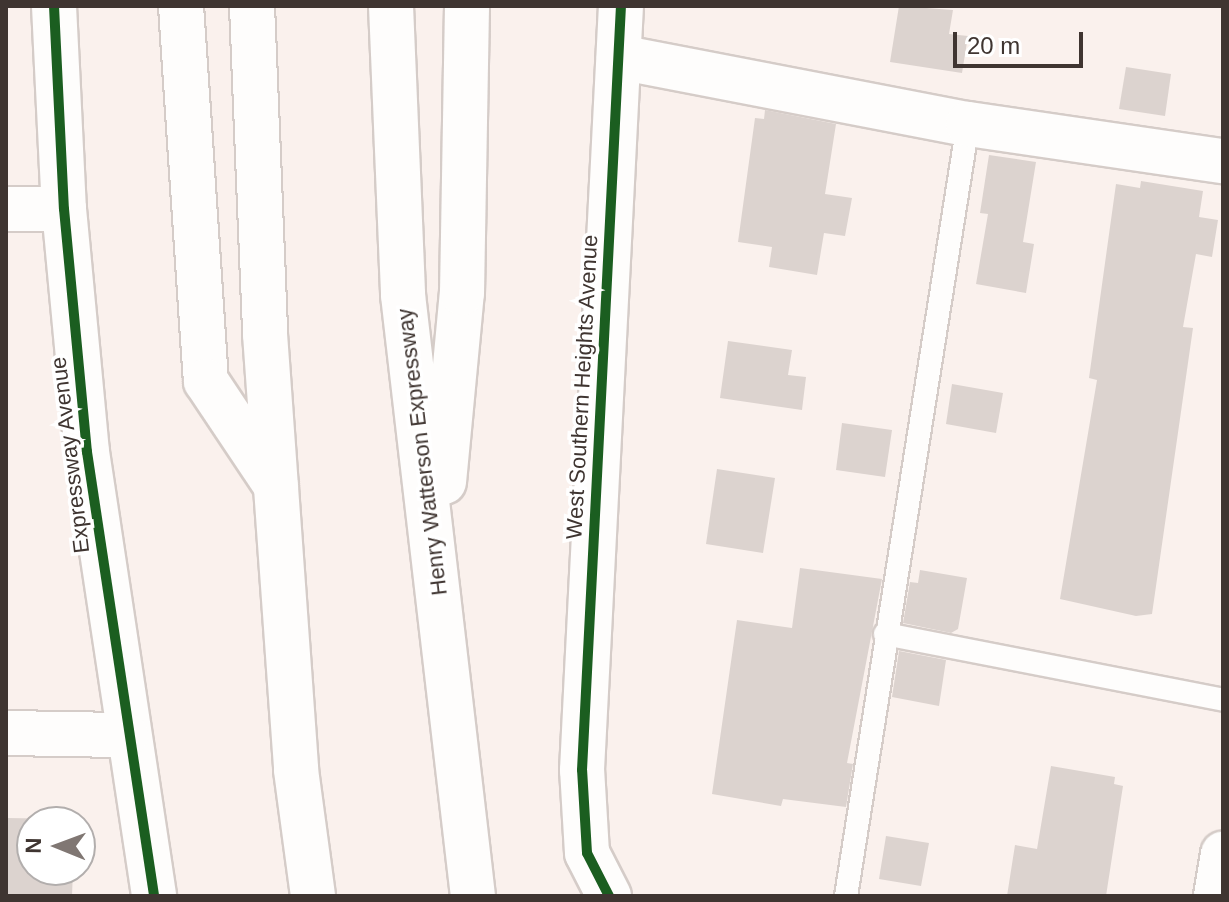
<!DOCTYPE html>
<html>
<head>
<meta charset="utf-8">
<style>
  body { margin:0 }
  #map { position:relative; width:1229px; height:902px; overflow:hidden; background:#faf1ed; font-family:Helvetica,sans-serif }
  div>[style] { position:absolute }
  .building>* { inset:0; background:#dcd3cf }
  .roads { filter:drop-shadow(2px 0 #d5ccc8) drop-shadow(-2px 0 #d5ccc8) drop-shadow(0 2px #d5ccc8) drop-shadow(0 -2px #d5ccc8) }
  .lane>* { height:22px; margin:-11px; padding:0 11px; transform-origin:11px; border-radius:11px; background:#fefdfc }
  .street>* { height:44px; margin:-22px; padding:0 22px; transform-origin:22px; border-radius:22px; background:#fefdfc }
  .highway>* { height:44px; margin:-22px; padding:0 22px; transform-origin:22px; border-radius:22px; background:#fefdfc }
  .cycleway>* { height:10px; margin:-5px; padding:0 5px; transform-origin:5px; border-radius:5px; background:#1b5e20 }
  span { translate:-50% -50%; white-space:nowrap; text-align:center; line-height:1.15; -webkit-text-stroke:7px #fff; paint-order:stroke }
  .street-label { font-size:22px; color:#3f3531 }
  .frame { position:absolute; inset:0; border:8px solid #3f3531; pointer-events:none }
  .north { position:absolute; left:16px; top:806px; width:80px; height:80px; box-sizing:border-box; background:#fff; border:2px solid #b2aead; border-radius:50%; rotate:271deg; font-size:22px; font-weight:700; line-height:32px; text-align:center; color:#3f3531 }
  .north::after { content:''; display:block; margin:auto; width:28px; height:36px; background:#807773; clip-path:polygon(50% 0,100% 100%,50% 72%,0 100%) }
  .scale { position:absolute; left:953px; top:32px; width:130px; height:36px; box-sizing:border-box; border:4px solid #3f3531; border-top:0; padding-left:10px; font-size:24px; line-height:28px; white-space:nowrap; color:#3f3531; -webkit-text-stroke:6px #fff; paint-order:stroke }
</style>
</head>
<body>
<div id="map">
  <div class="building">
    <i style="clip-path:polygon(899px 6px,953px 10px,949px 34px,968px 36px,962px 73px,890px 62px)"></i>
    <i style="clip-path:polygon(1126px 67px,1171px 74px,1165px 116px,1119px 109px)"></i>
    <i style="clip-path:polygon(765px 110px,836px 124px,825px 194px,852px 198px,845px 236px,824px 233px,817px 275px,769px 267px,772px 247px,738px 242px,755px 118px,764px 119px)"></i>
    <i style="clip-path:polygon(989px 155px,1036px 162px,1023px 242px,1034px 244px,1026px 293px,976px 284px,988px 214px,980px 213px)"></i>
    <i style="clip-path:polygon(1141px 181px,1203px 191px,1199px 217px,1218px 220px,1212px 257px,1196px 254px,1183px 327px,1193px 328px,1152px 614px,1136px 616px,1060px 599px,1097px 380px,1089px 378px,1116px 184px,1140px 188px)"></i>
    <i style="clip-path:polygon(728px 341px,792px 350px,788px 375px,806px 377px,802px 410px,720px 398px)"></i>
    <i style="clip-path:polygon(952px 384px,1003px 393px,996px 433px,946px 424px)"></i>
    <i style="clip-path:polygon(842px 423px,892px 430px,885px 477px,836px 470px)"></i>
    <i style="clip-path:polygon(717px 469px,775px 478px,763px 553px,706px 544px)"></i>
    <i style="clip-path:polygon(800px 568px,882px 579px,847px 763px,853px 764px,846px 807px,783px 799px,781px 806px,712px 794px,737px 620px,792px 628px)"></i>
    <i style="clip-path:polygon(920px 570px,967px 578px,958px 629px,951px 633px,903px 623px,910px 582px,918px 583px)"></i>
    <i style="clip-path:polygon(899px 651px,946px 660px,939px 706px,892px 697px)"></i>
    <i style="clip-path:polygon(1051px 766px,1115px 777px,1114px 784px,1123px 786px,1106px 896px,1007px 896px,1015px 845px,1037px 849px)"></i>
    <i style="clip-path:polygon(6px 818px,74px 819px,32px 822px,32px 870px,73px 870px,72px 896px,6px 896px)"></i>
    <i style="clip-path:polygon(886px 836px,929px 843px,921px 886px,879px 879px)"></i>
  </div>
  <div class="roads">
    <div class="lane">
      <i style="left:885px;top:634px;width:344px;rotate:11deg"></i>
      <i style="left:846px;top:896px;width:782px;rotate:-81.02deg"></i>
    </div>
    <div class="street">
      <i style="left:54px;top:6px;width:203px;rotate:87.2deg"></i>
      <i style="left:64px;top:209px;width:244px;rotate:84.6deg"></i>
      <i style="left:87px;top:452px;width:449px;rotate:81.4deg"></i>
      <i style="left:619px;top:57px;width:355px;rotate:10.9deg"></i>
      <i style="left:968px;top:124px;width:258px;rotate:8.3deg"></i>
      <i style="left:6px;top:209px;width:58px"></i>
      <i style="left:6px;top:733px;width:120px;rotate:1deg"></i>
      <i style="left:609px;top:896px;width:48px;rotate:-117.1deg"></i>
      <i style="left:587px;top:853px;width:83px;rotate:-93.4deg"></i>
      <i style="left:582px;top:770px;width:765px;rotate:-87.08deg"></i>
      <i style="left:1216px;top:896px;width:43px;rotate:-80.5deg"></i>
    </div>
    <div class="highway">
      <i style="left:181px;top:6px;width:376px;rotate:86.2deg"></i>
      <i style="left:206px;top:381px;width:126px;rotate:56.3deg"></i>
      <i style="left:252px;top:6px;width:328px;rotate:87.7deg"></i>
      <i style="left:265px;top:334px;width:437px;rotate:85.9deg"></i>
      <i style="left:296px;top:770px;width:127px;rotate:82.3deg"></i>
      <i style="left:391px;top:6px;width:289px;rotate:87.6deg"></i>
      <i style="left:403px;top:295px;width:605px;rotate:83.36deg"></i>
      <i style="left:444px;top:482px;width:190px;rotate:-84.6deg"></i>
      <i style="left:462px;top:293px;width:287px;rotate:-89deg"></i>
    </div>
  </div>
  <div class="cycleway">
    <i style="left:54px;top:6px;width:203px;rotate:87.2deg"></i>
    <i style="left:64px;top:209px;width:244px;rotate:84.6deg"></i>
    <i style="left:87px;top:452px;width:449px;rotate:81.4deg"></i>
    <i style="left:609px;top:896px;width:48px;rotate:-117.1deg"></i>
    <i style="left:587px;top:853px;width:83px;rotate:-93.4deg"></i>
    <i style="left:582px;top:770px;width:765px;rotate:-87.08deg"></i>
  </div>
  <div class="street-label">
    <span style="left:582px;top:387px;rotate:-87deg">West Southern Heights Avenue</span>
    <span style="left:422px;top:452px;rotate:-97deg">Henry Watterson Expressway</span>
    <span style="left:70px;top:455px;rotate:-97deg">Expressway Avenue</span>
  </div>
  <div class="frame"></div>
  <div class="north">N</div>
  <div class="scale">20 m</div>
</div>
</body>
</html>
